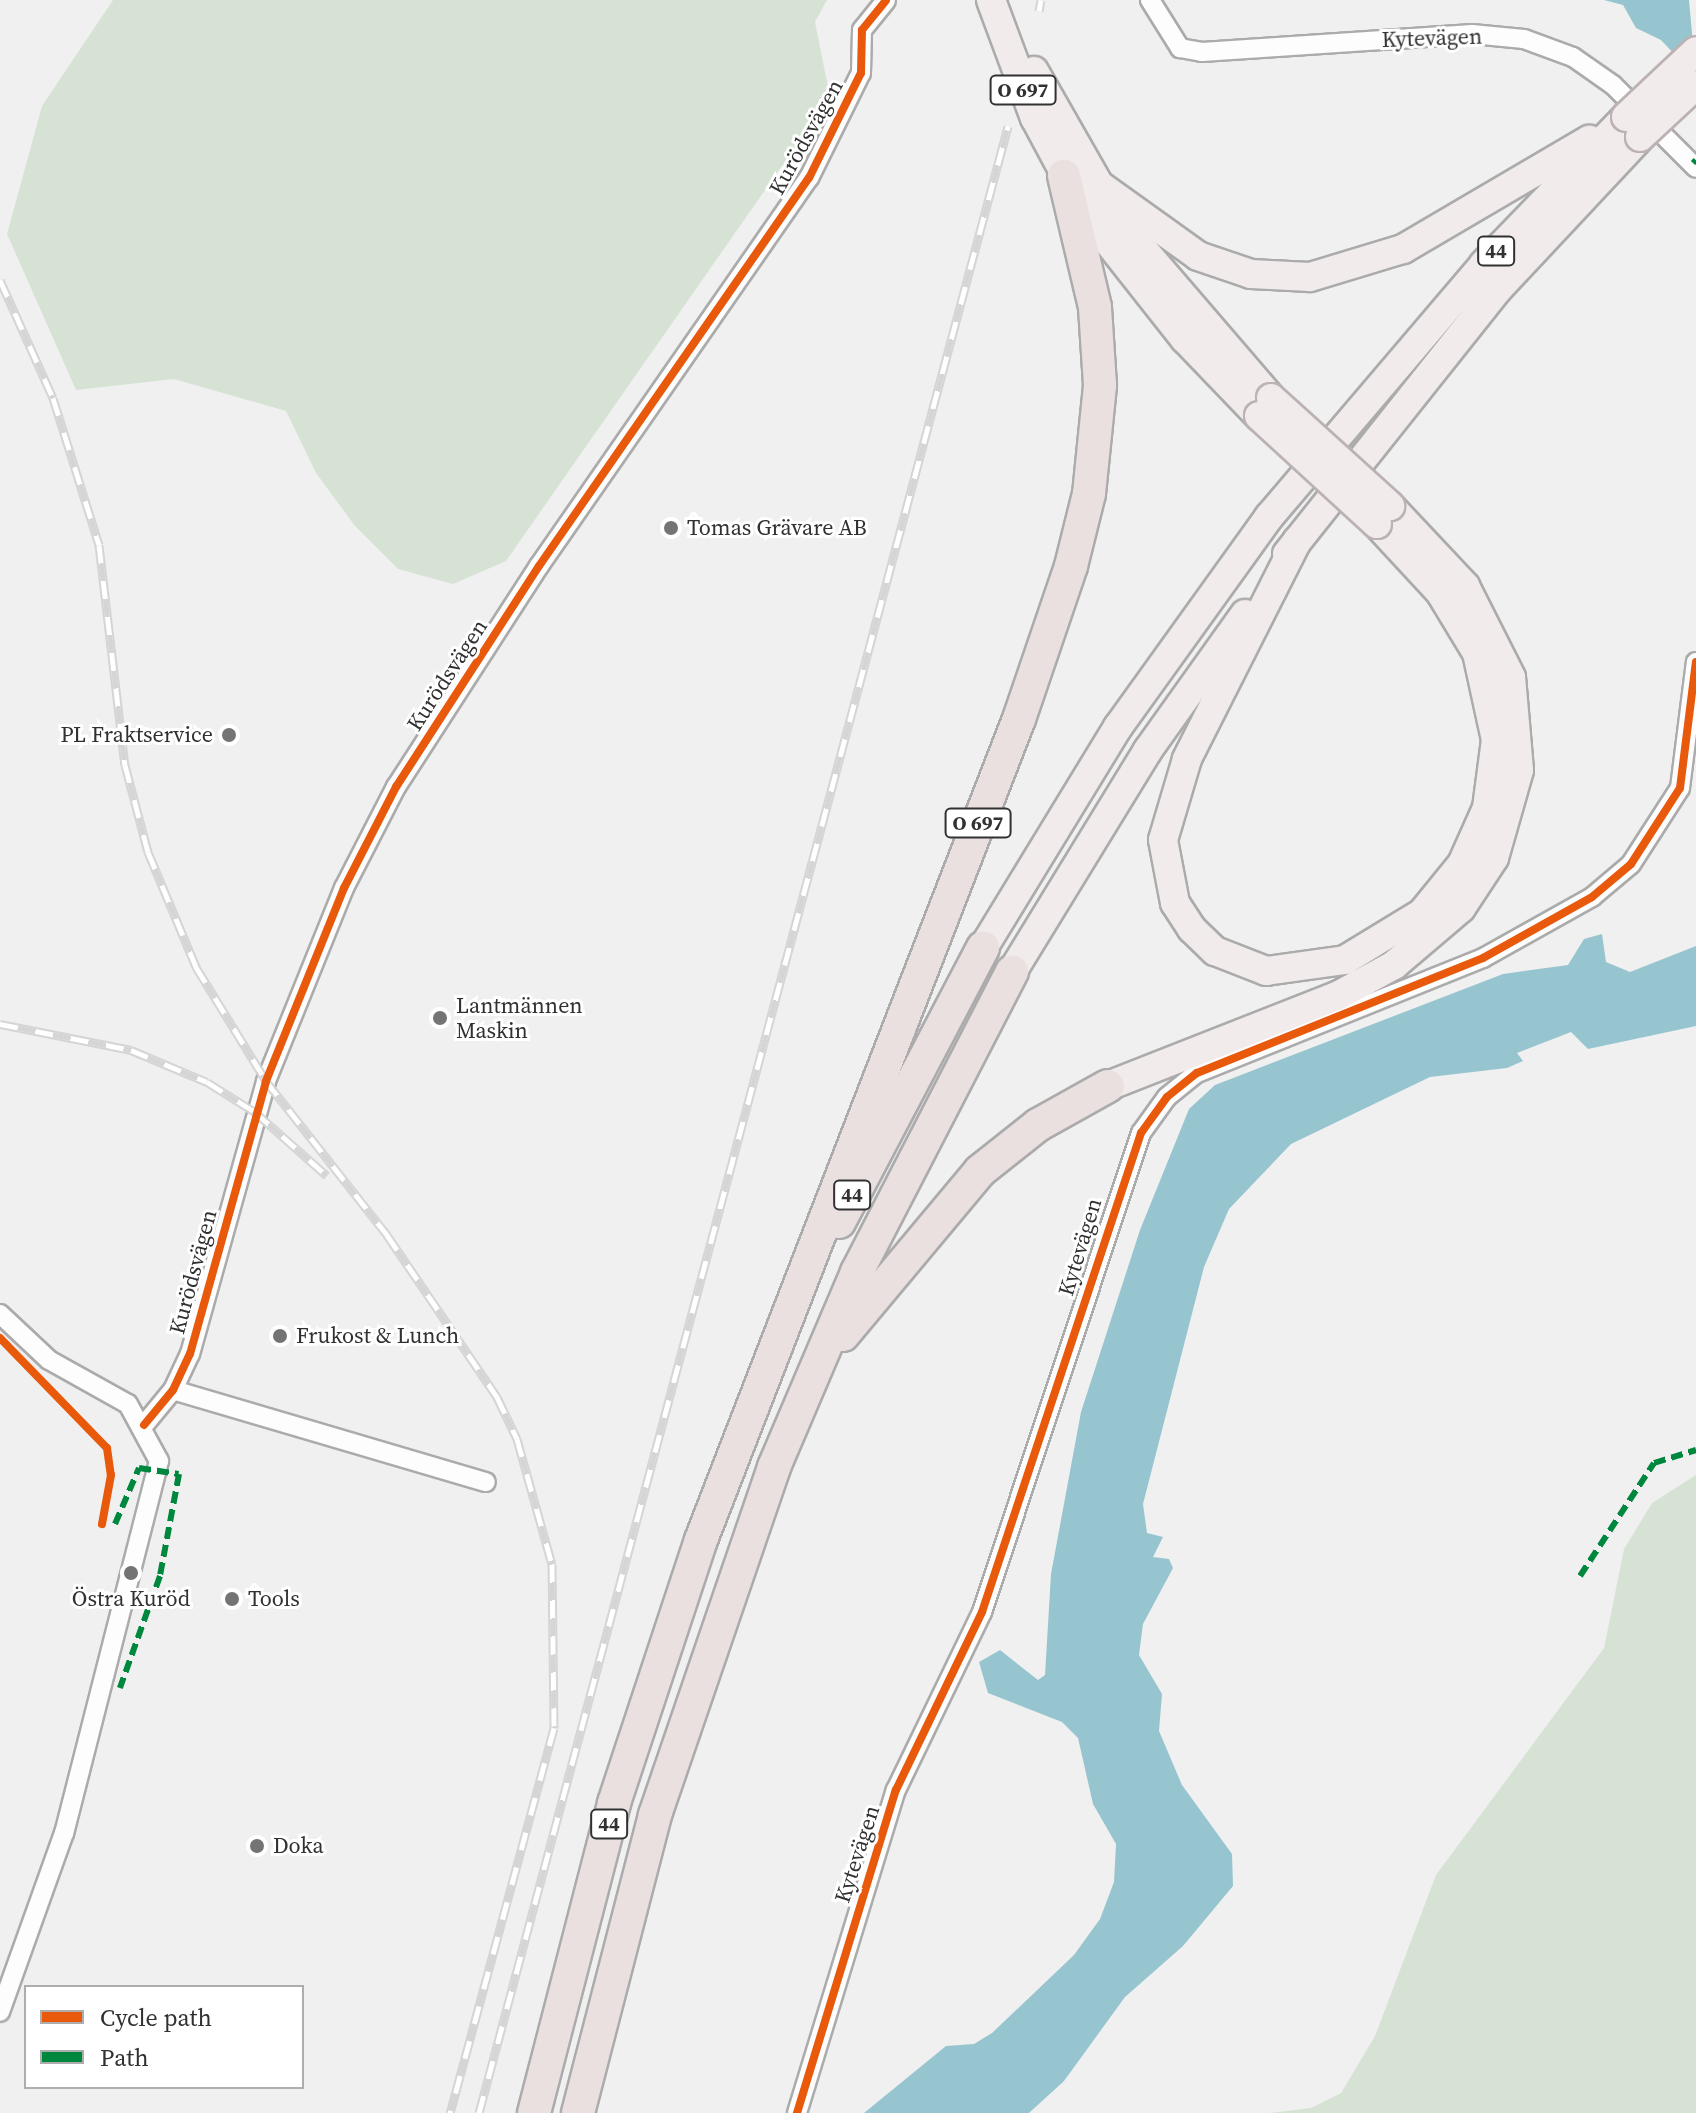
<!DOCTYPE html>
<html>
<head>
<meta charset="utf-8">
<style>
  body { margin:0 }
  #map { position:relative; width:1696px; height:2113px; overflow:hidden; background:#f0f0f1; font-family:"Source Serif 4",serif }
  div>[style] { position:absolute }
  .green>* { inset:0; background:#d6e3d4 }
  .water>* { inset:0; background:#97c5cf }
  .roads { filter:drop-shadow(2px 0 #ababac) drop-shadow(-2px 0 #ababac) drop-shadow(0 2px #ababac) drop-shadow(0 -2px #ababac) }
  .minor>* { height:18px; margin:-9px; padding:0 9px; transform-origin:9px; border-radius:9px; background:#fdfdfd }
  .primary>* { height:28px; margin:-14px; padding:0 14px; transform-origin:14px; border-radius:14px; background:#f2ebeb }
  .motorway>* { height:32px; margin:-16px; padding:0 16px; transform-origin:16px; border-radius:16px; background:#eae0e0 }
  .rail>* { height:9px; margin-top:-4.5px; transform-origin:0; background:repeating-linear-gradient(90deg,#fff 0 18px,#d5d5d6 0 36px); box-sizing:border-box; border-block:2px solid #d5d5d6 }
  .bridges { filter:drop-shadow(2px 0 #bdb2b3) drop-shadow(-2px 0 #bdb2b3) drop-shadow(0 2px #bdb2b3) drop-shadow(0 -2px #bdb2b3) }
  .primary-bridge>* { height:28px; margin:-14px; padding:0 14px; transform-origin:14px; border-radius:14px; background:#f2ebeb }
  .quiet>* { height:6px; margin-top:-3px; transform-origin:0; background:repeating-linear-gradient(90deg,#00873e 0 12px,transparent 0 18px) }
  .cycleway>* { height:8px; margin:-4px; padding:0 4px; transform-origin:4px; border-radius:4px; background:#e8590c }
  .dots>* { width:22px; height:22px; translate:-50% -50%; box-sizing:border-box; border:4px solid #fff; border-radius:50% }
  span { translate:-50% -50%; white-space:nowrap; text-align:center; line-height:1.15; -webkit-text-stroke:6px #fff; paint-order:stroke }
  .shield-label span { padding:2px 6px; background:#fff; border:2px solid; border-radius:6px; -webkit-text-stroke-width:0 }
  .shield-label { font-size:20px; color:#313132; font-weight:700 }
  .street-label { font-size:22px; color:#313132 }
  .poi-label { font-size:22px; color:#313132 }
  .left { translate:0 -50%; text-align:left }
  .right { translate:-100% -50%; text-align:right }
  .legend { position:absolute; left:24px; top:1985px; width:280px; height:104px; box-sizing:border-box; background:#fff; border:2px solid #adadad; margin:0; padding:10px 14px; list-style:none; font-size:24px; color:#313132 }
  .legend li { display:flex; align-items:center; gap:16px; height:40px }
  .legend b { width:40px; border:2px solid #adadad }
</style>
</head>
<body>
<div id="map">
  <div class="green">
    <i style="clip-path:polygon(113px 0,827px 0,815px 22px,830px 97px,506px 561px,453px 584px,398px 569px,355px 526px,316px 473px,286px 411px,174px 379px,76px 390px,7px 234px,42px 106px)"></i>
    <i style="clip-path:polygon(1696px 1475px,1696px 2113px,1269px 2113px,1311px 2108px,1341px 2093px,1375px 2036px,1436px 1875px,1604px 1648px,1624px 1549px,1652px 1503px)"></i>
  </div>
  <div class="water">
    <i style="clip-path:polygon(1604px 0,1689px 0,1696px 77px,1661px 40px,1636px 28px,1623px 5px)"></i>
    <i style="clip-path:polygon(1602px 934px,1606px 962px,1630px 972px,1696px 946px,1696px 1026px,1588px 1049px,1571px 1032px,1517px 1053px,1523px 1061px,1507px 1068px,1430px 1077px,1291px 1144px,1229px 1209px,1204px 1267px,1143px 1504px,1147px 1533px,1163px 1537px,1153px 1557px,1169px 1559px,1173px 1568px,1143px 1624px,1139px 1655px,1162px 1694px,1159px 1731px,1182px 1785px,1232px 1854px,1233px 1886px,1183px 1946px,1125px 1997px,1064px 2081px,1029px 2113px,864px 2113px,946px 2046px,974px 2044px,992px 2033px,1074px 1955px,1100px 1919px,1114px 1882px,1116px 1844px,1093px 1804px,1078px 1738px,1062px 1722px,988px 1693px,979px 1662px,1000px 1650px,1038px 1680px,1045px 1675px,1051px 1574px,1081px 1412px,1140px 1230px,1189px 1109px,1215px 1085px,1503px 974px,1568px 965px,1584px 939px)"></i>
  </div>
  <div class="roads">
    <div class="minor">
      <i style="left:1150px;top:0;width:57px;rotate:58deg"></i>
      <i style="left:1180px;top:48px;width:22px;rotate:10deg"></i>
      <i style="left:1202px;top:52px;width:271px;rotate:-3.8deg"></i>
      <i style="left:1472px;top:34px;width:52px;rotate:5.5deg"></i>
      <i style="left:1524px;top:39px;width:52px;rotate:20.2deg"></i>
      <i style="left:1573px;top:57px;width:49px;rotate:35deg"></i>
      <i style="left:1613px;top:85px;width:117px;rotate:45deg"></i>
      <i style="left:0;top:1314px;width:67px;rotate:43.2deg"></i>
      <i style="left:49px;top:1360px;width:90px;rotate:29.1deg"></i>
      <i style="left:128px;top:1404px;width:65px;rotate:61.5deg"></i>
      <i style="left:159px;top:1461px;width:384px;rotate:104.3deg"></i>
      <i style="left:64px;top:1833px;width:190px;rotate:109.7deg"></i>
      <i style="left:173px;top:1390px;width:326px;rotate:16.4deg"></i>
      <i style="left:144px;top:1425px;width:45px;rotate:-50.4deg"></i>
      <i style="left:173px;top:1390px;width:40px;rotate:-65deg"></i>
      <i style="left:190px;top:1354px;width:283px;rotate:-74.4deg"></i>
      <i style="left:266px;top:1081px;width:208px;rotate:-68deg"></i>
      <i style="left:344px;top:888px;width:114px;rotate:-62.8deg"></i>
      <i style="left:396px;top:787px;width:263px;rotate:-57.1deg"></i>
      <i style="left:539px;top:566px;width:473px;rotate:-55.2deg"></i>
      <i style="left:809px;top:178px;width:117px;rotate:-63.7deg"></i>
      <i style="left:861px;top:73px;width:43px;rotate:-88.7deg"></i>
      <i style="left:862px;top:30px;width:38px;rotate:-51deg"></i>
      <i style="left:797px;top:2113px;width:338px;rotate:-73deg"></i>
      <i style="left:896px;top:1790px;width:198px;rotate:-64.2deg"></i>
      <i style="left:982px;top:1612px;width:505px;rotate:-71.64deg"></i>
      <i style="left:1141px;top:1133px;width:44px;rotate:-54.2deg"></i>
      <i style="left:1167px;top:1097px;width:38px;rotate:-39deg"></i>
      <i style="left:1197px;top:1073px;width:308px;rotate:-21.9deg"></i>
      <i style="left:1483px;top:958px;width:125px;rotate:-29.2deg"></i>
      <i style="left:1592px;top:897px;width:51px;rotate:-40.2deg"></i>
      <i style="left:1631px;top:864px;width:90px;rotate:-57.2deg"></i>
      <i style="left:1680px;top:788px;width:127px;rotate:-82.8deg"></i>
    </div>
    <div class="primary">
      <i style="left:991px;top:0;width:126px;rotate:69.6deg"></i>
      <i style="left:1035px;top:118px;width:110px;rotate:61.8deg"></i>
      <i style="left:1087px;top:215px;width:158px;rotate:51.7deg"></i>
      <i style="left:1185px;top:339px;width:107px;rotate:46.1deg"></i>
      <i style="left:1034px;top:71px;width:177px;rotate:60.3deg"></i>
      <i style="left:1122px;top:225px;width:228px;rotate:49.3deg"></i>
      <i style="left:1092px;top:180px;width:130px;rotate:35.6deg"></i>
      <i style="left:1198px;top:256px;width:56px;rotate:18.8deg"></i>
      <i style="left:1251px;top:274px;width:59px;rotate:2.9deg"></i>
      <i style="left:1310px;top:277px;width:97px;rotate:-16.8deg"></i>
      <i style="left:1403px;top:249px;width:216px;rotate:-30.4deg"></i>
      <i style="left:1297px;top:541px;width:244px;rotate:116.8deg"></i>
      <i style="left:1187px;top:759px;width:84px;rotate:106.5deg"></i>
      <i style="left:1163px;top:840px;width:64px;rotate:79.2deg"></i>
      <i style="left:1175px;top:903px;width:31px;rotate:57deg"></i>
      <i style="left:1192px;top:929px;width:32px;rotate:44deg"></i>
      <i style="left:1215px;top:951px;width:55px;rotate:21.4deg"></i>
      <i style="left:1266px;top:971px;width:80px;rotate:-7.9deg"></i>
      <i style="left:1345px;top:960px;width:90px;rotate:-31.4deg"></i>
      <i style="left:1422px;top:913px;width:63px;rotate:-50.8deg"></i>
      <i style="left:1462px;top:864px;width:61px;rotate:-65.9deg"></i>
      <i style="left:1487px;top:808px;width:69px;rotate:-82.5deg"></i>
      <i style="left:1496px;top:740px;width:89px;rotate:-102.3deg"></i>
      <i style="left:1477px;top:653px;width:71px;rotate:-121.2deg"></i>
      <i style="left:1440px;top:592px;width:93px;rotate:-132.8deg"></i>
      <i style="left:1287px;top:554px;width:339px;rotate:-51.5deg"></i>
      <i style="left:1498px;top:289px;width:208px;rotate:-46.9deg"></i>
      <i style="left:983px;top:948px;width:259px;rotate:-58.6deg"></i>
      <i style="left:1118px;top:727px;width:259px;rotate:-54.3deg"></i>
      <i style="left:1269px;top:517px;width:332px;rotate:-49.6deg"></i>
      <i style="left:1484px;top:264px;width:204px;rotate:-46deg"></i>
      <i style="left:1012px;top:972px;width:260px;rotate:-58.5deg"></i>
      <i style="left:1148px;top:750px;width:167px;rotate:-54.5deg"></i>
      <i style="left:1108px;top:1086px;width:246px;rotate:-21.5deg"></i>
      <i style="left:1337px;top:996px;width:65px;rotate:-28.5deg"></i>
      <i style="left:1394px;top:965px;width:88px;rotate:-40.4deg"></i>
      <i style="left:1461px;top:908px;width:60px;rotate:-56.6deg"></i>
      <i style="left:1494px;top:858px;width:91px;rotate:-74.1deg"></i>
      <i style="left:1519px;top:770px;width:93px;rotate:-94.9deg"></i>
      <i style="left:1511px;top:677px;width:102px;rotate:-116.8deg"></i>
      <i style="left:1465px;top:586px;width:110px;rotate:-133.2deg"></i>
    </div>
    <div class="motorway">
      <i style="left:839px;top:1222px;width:310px;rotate:-62.3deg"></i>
      <i style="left:843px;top:1335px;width:214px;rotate:-50.1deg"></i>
      <i style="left:980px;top:1171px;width:74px;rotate:-38.4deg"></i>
      <i style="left:1038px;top:1125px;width:80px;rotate:-29.1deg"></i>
      <i style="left:534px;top:2113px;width:320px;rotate:-75.5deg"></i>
      <i style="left:614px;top:1803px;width:277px;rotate:-71.7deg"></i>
      <i style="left:701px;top:1540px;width:880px;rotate:-68.83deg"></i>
      <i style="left:1019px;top:719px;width:162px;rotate:-71.2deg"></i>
      <i style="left:1071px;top:566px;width:74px;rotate:-76deg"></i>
      <i style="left:1089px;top:494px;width:110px;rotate:-84.2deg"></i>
      <i style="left:1100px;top:385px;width:78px;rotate:-93.7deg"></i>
      <i style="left:1095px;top:307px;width:135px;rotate:-103.3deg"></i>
      <i style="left:578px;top:2113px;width:308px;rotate:-75.5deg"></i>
      <i style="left:655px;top:1815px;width:368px;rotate:-71.1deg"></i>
      <i style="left:774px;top:1467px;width:212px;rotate:-66.9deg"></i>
      <i style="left:857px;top:1272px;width:338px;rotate:-62.7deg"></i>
    </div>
  </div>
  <div class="rail">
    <i style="left:1039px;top:11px;width:11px;rotate:-80deg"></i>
    <i style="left:0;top:280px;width:129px;rotate:65.8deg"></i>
    <i style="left:53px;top:398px;width:154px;rotate:72.6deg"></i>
    <i style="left:99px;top:545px;width:222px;rotate:83.3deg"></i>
    <i style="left:125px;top:765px;width:90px;rotate:75.2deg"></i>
    <i style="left:148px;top:852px;width:125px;rotate:67.3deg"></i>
    <i style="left:196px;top:967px;width:134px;rotate:58.4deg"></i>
    <i style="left:266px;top:1081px;width:196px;rotate:51.8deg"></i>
    <i style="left:387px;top:1235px;width:196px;rotate:55.8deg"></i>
    <i style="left:497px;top:1397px;width:47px;rotate:64.5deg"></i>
    <i style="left:517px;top:1439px;width:130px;rotate:74.4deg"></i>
    <i style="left:552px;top:1564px;width:164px;rotate:89.3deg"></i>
    <i style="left:554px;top:1728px;width:399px;rotate:105.1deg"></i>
    <i style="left:0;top:1024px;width:134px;rotate:11.2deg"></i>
    <i style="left:131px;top:1050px;width:82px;rotate:22.8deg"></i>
    <i style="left:207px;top:1082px;width:57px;rotate:32deg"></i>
    <i style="left:255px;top:1112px;width:96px;rotate:41.6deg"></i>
    <i style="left:479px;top:2113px;width:2056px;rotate:-75.09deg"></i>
  </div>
  <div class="bridges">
    <div class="primary-bridge">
      <i style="left:1626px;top:117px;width:96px;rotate:-43.3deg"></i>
      <i style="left:1640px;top:137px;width:76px;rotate:-42.9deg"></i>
      <i style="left:1271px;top:398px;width:161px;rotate:42.2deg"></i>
      <i style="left:1259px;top:416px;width:160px;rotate:42.5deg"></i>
    </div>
  </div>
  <div class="quiet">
    <i style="left:1693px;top:163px;width:4px;rotate:-45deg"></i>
    <i style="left:115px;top:1524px;width:61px;rotate:-66.8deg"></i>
    <i style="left:139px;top:1468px;width:40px;rotate:8.5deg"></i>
    <i style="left:179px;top:1474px;width:104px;rotate:100.6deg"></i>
    <i style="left:160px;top:1576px;width:119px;rotate:109.7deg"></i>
    <i style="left:1580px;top:1576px;width:135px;rotate:-56.8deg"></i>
    <i style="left:1654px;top:1463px;width:44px;rotate:-17.2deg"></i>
  </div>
  <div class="cycleway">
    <i style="left:0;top:1338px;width:153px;rotate:45.8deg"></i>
    <i style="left:107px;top:1448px;width:27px;rotate:82deg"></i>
    <i style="left:111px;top:1475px;width:50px;rotate:100.4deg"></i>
    <i style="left:144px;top:1425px;width:45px;rotate:-50.4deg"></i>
    <i style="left:173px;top:1390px;width:40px;rotate:-65deg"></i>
    <i style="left:190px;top:1354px;width:283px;rotate:-74.4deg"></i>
    <i style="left:266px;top:1081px;width:208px;rotate:-68deg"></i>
    <i style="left:344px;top:888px;width:114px;rotate:-62.8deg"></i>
    <i style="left:396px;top:787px;width:263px;rotate:-57.1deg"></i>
    <i style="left:539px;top:566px;width:473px;rotate:-55.2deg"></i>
    <i style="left:809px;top:178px;width:117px;rotate:-63.7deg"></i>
    <i style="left:861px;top:73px;width:43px;rotate:-88.7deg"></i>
    <i style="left:862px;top:30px;width:38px;rotate:-51deg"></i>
    <i style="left:797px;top:2113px;width:338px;rotate:-73deg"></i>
    <i style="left:896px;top:1790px;width:198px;rotate:-64.2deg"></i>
    <i style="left:982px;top:1612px;width:505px;rotate:-71.64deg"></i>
    <i style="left:1141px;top:1133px;width:44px;rotate:-54.2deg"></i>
    <i style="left:1167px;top:1097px;width:38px;rotate:-39deg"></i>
    <i style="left:1197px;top:1073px;width:308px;rotate:-21.9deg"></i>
    <i style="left:1483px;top:958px;width:125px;rotate:-29.2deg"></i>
    <i style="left:1592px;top:897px;width:51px;rotate:-40.2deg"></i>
    <i style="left:1631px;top:864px;width:90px;rotate:-57.2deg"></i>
    <i style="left:1680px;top:788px;width:127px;rotate:-82.8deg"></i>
  </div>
  <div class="dots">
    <i style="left:671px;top:528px;background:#747475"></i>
    <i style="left:229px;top:735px;background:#747475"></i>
    <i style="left:440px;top:1018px;background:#747475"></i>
    <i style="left:280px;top:1336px;background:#747475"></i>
    <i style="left:131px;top:1573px;background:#747475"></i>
    <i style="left:232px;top:1599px;background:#747475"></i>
    <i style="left:257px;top:1846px;background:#747475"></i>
  </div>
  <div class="shield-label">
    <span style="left:1023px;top:90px">O 697</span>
    <span style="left:1496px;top:251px">44</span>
    <span style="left:978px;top:823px">O 697</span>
    <span style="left:852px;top:1195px">44</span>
    <span style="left:609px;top:1824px">44</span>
  </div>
  <div class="street-label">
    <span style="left:1432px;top:38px;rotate:-2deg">Kytevägen</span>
    <span style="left:806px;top:137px;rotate:-61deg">Kurödsvägen</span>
    <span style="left:447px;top:675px;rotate:-57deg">Kurödsvägen</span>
    <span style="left:1080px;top:1247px;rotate:-73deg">Kytevägen</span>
    <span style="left:193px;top:1272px;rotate:-75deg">Kurödsvägen</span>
    <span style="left:857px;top:1854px;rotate:-72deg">Kytevägen</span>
  </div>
  <div class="poi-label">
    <span class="left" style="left:687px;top:528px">Tomas Grävare AB</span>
    <span class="right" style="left:213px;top:735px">PL Fraktservice</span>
    <span class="left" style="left:456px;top:1018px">Lantmännen<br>Maskin</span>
    <span class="left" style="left:296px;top:1336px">Frukost &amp; Lunch</span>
    <span style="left:131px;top:1599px">Östra Kuröd</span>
    <span class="left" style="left:248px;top:1599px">Tools</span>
    <span class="left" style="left:273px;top:1846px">Doka</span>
  </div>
  <ul class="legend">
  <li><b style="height:10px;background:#e8590c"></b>Cycle path</li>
  <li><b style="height:10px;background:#00873e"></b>Path</li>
  </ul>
</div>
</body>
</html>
